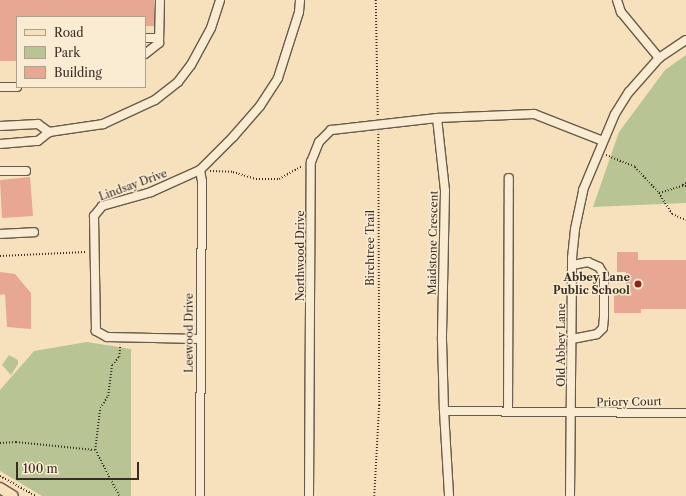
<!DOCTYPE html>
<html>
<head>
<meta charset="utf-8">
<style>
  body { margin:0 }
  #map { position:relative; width:686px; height:496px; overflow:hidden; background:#f7e1bc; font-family:"Libre Caslon Text",serif }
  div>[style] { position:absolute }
  .green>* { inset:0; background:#b8c494 }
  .building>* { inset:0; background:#e7a792 }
  .path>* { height:1.5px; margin-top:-0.75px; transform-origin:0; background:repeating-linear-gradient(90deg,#392e23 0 1px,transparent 0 3px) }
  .roads { filter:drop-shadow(1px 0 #685b49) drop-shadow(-1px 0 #685b49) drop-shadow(0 1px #685b49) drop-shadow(0 -1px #685b49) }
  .minor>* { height:8px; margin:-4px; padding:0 4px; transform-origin:4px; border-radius:4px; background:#faecd3 }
  .major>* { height:10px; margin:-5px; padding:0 5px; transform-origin:5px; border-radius:5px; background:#f7e1bc }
  .dots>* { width:11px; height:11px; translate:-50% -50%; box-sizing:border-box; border:2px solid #faecd3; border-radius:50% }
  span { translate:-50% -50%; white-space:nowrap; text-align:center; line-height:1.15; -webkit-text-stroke:3px #faecd3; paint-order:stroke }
  .street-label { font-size:11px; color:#392e23 }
  .poi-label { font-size:11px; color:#392e23; font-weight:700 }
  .right { translate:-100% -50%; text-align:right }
  .legend { position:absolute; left:16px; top:16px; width:130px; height:72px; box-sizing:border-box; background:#faecd3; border:1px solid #ada08d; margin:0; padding:5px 7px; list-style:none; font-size:12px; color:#392e23 }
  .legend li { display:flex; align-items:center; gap:8px; height:20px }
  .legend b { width:20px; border:1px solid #ada08d }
  .scale { position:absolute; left:16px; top:462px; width:123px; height:18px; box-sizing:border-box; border:2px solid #392e23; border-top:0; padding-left:5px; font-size:12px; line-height:14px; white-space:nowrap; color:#392e23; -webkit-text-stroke:3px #faecd3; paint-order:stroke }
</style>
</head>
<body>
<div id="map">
  <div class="green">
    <i style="clip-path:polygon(686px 55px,686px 203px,593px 207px,619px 132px,665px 70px)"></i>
    <i style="clip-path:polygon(87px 342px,131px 349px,131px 496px,42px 496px,0 471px,0 390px,34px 351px)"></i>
    <i style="clip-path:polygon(9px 355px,18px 360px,18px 364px,11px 375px,2px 365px)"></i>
  </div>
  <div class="building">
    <i style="clip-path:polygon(0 0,154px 0,154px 26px,145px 26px,145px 17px,17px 17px,17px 61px,0 61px)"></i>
    <i style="clip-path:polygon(30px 177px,33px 216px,2px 218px,0 180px)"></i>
    <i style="clip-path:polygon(617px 252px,638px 252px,638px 260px,686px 260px,686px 309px,641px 309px,641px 313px,614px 313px,614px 289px,626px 289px,626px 272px,617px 272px)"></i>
    <i style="clip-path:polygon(0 272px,15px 274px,31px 293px,31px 329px,7px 327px,5px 294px,0 295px)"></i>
  </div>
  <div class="path">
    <i style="left:376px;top:0;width:116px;rotate:89deg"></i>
    <i style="left:606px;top:155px;width:31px;rotate:22deg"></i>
    <i style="left:635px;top:167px;width:35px;rotate:47deg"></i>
    <i style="left:659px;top:193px;width:24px;rotate:-17deg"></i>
    <i style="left:210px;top:171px;width:23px;rotate:2deg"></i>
    <i style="left:233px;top:172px;width:24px;rotate:17deg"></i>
    <i style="left:256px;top:179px;width:23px"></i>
    <i style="left:279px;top:179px;width:26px;rotate:-29deg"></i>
    <i style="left:686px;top:183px;width:5px;rotate:143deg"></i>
    <i style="left:682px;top:186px;width:4px"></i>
    <i style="left:659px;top:193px;width:25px;rotate:58deg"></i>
    <i style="left:672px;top:214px;width:15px;rotate:23deg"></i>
    <i style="left:0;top:256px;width:86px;rotate:-2.7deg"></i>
    <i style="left:0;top:443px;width:16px;rotate:-4deg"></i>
    <i style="left:16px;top:442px;width:79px;rotate:5.8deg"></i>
    <i style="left:0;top:476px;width:41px;rotate:29.1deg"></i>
    <i style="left:119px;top:496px;width:52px;rotate:-117.6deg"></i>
    <i style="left:95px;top:450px;width:42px;rotate:-83.2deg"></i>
    <i style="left:100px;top:408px;width:14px;rotate:-56deg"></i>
    <i style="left:108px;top:396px;width:31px;rotate:-83deg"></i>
    <i style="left:112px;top:365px;width:11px;rotate:-49deg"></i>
    <i style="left:119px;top:357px;width:12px;rotate:-85deg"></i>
    <i style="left:374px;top:496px;width:91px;rotate:-86.9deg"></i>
    <i style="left:379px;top:405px;width:273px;rotate:-90.2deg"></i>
  </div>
  <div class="roads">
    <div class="minor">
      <i style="left:617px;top:0;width:13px;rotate:72deg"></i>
      <i style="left:621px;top:12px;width:60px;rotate:50.4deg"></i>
      <i style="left:145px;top:38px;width:14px"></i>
      <i style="left:145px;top:54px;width:18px;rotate:-38deg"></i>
      <i style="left:159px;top:43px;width:43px;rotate:-88.7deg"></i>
      <i style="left:0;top:87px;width:17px"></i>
      <i style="left:0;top:126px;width:38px;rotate:-3deg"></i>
      <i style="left:38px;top:124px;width:14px;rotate:36deg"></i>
      <i style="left:603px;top:141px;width:74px;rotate:-158.6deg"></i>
      <i style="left:534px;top:114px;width:97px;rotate:177.6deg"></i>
      <i style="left:437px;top:118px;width:73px;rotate:83.7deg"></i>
      <i style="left:445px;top:191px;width:149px;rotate:91.2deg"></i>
      <i style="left:442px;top:340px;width:71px;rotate:88.4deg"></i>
      <i style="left:444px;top:411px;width:242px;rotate:0.5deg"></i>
      <i style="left:0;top:144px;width:38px;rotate:-5deg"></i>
      <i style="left:38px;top:141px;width:14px;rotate:-39deg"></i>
      <i style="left:49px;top:132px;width:55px;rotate:-8.4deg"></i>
      <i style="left:103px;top:124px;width:57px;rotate:-24.8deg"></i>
      <i style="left:155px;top:100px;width:29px;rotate:-38deg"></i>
      <i style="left:178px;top:82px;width:21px;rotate:-53deg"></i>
      <i style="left:191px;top:65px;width:42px;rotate:-61.6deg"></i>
      <i style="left:211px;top:28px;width:29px;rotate:-72deg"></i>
      <i style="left:200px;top:170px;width:11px;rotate:80deg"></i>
      <i style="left:202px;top:181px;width:315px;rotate:90.4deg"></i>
      <i style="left:0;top:171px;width:26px"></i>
      <i style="left:0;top:234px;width:34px;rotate:-3deg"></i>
      <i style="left:200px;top:339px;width:93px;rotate:-178.8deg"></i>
      <i style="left:107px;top:337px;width:13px;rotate:-151deg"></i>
      <i style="left:96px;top:331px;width:115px;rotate:-91deg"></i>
      <i style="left:94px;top:216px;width:13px;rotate:-51deg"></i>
      <i style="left:102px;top:206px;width:51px;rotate:-15.9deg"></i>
      <i style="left:151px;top:192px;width:54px;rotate:-24.2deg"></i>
      <i style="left:200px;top:170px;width:47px;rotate:-45deg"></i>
      <i style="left:233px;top:137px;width:41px;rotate:-48.9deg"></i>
      <i style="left:260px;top:106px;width:33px;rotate:-57deg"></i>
      <i style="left:278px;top:78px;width:69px;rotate:-72.3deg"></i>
      <i style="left:299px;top:12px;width:12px;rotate:-85deg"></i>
      <i style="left:572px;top:339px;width:25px;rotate:-11deg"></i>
      <i style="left:597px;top:334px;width:8px;rotate:-45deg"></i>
      <i style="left:603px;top:328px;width:11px;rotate:-85deg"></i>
      <i style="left:604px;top:317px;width:42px;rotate:-90deg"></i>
      <i style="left:604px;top:275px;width:9px;rotate:-122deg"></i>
      <i style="left:599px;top:267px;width:12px;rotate:-156deg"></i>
      <i style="left:588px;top:262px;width:15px;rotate:169deg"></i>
      <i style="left:444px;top:411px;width:85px;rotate:86.6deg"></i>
      <i style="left:508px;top:412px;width:234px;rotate:-89.8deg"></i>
      <i style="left:309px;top:496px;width:334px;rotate:-89.7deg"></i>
      <i style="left:311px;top:162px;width:22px;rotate:-68deg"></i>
      <i style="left:319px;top:142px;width:17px;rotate:-45deg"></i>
      <i style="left:331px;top:130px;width:107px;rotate:-6.5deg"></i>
      <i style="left:570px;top:496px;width:238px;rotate:-89.5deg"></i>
      <i style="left:572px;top:258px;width:29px;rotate:-84deg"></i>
      <i style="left:575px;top:229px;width:40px;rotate:-78deg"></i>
      <i style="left:583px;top:190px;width:82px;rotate:-67.2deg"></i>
      <i style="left:615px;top:114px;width:26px;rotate:-58deg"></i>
      <i style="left:629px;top:92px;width:45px;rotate:-48.6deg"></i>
      <i style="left:659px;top:58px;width:32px;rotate:-34deg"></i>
    </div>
    <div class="major">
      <i style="left:0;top:488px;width:15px;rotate:32deg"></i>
    </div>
  </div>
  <div class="dots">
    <i style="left:638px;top:284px;background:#8f2418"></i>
  </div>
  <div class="street-label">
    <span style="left:133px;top:185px;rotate:-20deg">Lindsay Drive</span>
    <span style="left:433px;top:243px;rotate:-89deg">Maidstone Crescent</span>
    <span style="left:370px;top:248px;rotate:-90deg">Birchtree Trail</span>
    <span style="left:300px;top:256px;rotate:-90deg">Northwood Drive</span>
    <span style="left:189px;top:333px;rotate:-90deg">Leewood Drive</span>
    <span style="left:561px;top:345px;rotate:-90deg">Old Abbey Lane</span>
    <span style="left:629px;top:402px;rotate:-1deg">Priory Court</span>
  </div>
  <div class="poi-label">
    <span class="right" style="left:630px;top:284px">Abbey Lane<br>Public School</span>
  </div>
  <ul class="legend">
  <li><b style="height:5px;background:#f7e1bc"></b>Road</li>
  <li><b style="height:11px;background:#b8c494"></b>Park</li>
  <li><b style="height:11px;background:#e7a792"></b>Building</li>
  </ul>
  <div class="scale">100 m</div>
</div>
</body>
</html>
